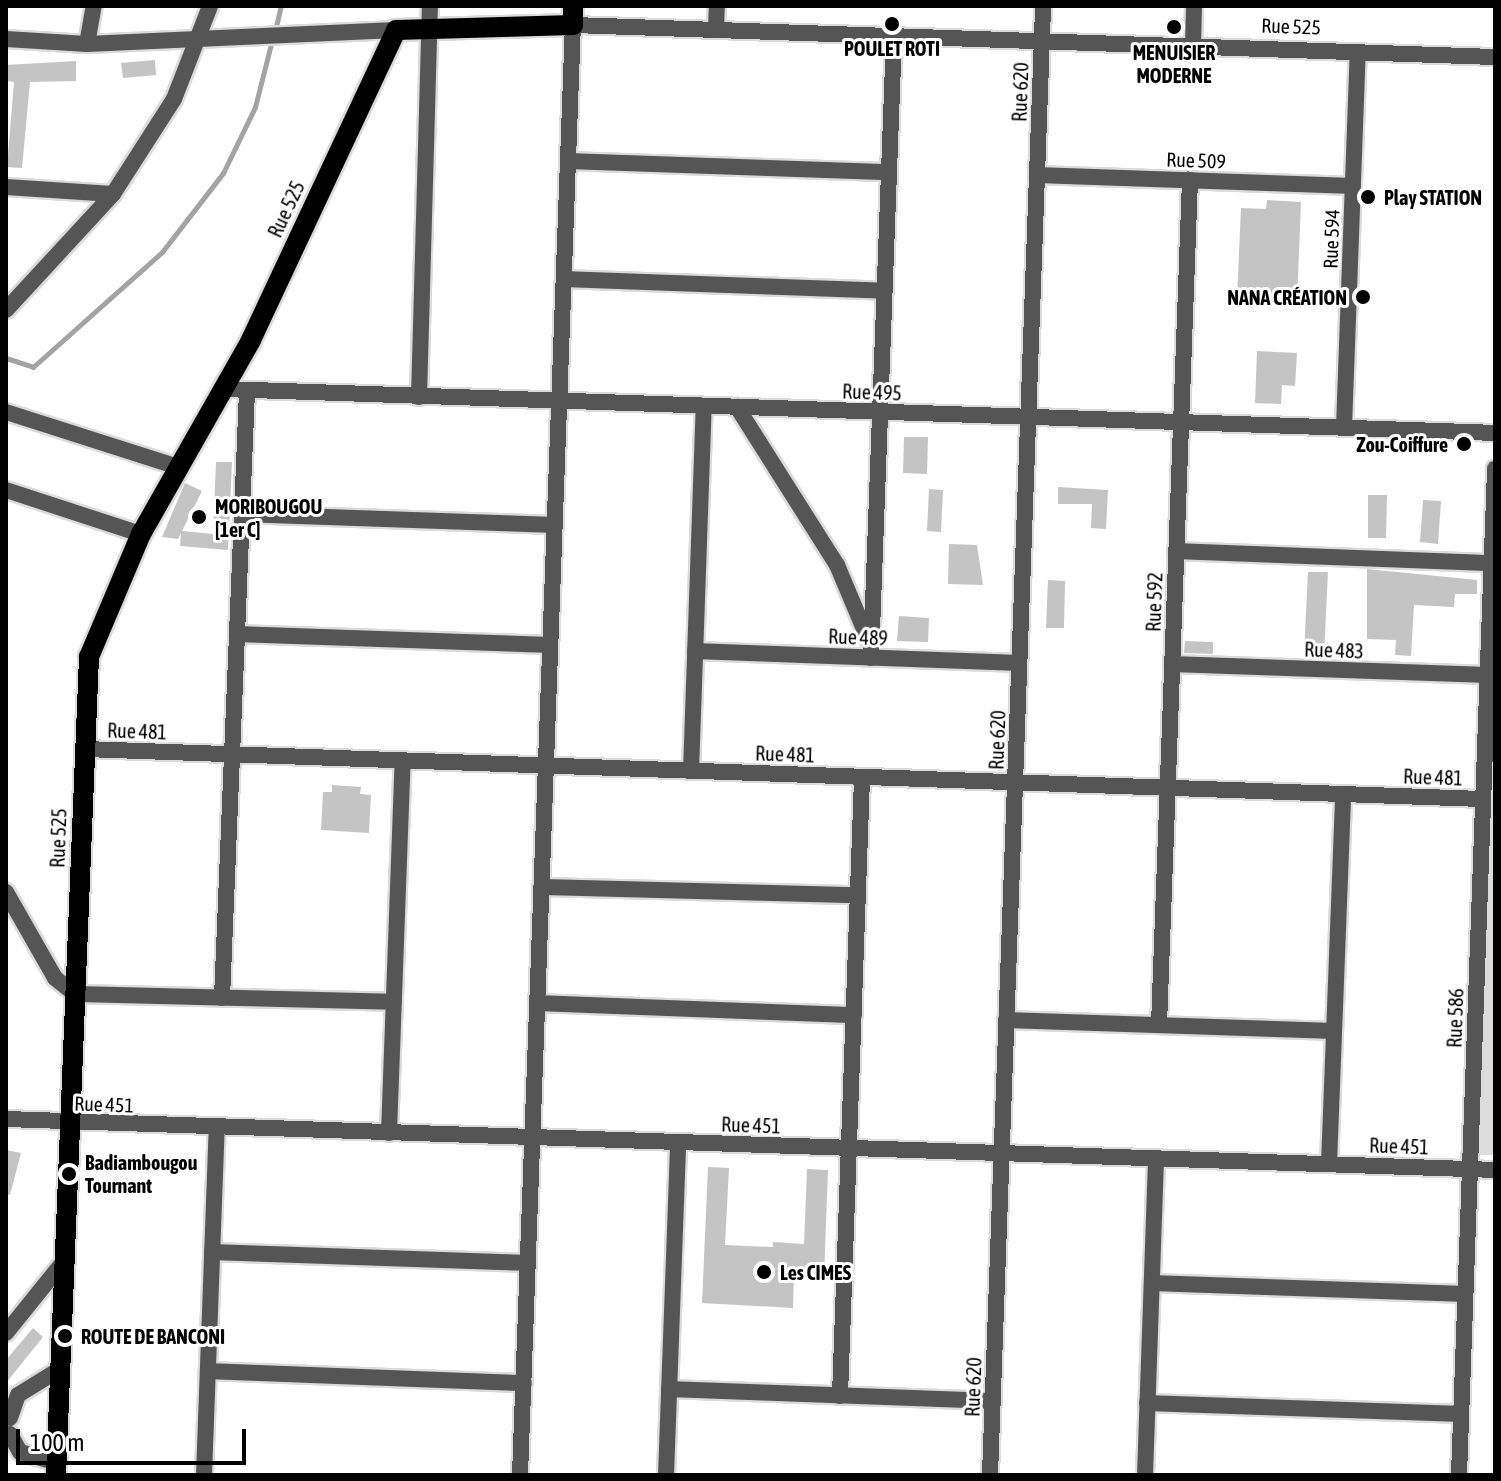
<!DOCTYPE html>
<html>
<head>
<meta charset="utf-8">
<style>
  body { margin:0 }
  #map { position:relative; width:1501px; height:1481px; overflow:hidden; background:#fff; font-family:"Asap Condensed",sans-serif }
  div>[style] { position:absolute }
  .green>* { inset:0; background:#dcdcdc }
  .stream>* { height:5px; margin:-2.5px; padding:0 2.5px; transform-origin:2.5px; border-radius:2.5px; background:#a3a3a3 }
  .building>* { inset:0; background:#c4c4c4 }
  .roads { filter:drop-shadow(2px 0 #dbdbdb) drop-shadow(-2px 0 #dbdbdb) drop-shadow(0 2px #dbdbdb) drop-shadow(0 -2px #dbdbdb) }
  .minor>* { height:16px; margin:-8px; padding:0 8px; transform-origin:8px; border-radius:8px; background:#555 }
  .major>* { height:20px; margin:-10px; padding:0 10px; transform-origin:10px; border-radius:10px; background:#000 }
  .dots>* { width:22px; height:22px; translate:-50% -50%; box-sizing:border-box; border:4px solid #fff; border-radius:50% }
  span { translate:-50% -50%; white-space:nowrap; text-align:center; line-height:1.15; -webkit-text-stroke:6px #fff; paint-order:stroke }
  .street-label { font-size:20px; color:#000 }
  .poi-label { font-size:20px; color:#000; font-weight:700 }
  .left { translate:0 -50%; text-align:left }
  .right { translate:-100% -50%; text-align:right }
  .frame { position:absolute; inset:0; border:8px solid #000; pointer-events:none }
  .scale { position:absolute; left:16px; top:1429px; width:230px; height:36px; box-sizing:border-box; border:4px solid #000; border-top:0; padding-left:10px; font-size:24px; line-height:28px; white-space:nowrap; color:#000; -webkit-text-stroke:6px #fff; paint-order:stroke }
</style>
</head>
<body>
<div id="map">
  <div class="green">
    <i style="clip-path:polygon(1493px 689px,1495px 689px,1495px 1155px,1479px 1155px)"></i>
  </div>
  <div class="stream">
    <i style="left:275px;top:31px;width:26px;rotate:-77deg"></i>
    <i style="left:6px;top:358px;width:28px;rotate:18deg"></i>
    <i style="left:33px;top:367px;width:173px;rotate:-41.7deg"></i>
    <i style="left:162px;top:252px;width:100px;rotate:-52.3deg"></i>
    <i style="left:223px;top:173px;width:73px;rotate:-64.1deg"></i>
    <i style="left:255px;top:107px;width:69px;rotate:-75.8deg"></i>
  </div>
  <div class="building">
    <i style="clip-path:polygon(155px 60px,156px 75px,123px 78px,121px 63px)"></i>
    <i style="clip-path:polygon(76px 61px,76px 81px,30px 82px,22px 168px,7px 167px,14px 82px,6px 81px,6px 65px)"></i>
    <i style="clip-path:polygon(1267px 200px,1301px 202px,1297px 302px,1237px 299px,1241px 208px,1266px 209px)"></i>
    <i style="clip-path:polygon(1257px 351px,1297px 353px,1295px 386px,1282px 385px,1281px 404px,1255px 403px)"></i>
    <i style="clip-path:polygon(904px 437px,928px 437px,927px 474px,903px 473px)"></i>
    <i style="clip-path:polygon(216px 462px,232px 462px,228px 550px,180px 546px,181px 533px,178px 539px,162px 537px,185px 483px,202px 491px,182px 531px,213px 534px)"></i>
    <i style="clip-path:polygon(1058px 487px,1108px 490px,1106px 529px,1091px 528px,1092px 504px,1058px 504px)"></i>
    <i style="clip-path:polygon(929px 489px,943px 490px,941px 532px,927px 531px)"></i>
    <i style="clip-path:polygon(1368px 495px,1387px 495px,1386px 538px,1368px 538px)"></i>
    <i style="clip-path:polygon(1423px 500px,1441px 501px,1438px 544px,1420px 542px)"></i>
    <i style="clip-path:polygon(949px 544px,977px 545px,983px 585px,948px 584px)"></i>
    <i style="clip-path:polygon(1367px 569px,1477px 580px,1477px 594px,1455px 594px,1454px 607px,1414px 605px,1411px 656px,1395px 655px,1396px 640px,1367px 639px)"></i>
    <i style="clip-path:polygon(1308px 572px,1328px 572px,1324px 655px,1304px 653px)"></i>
    <i style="clip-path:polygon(1048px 580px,1065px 581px,1064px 628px,1046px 628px)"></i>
    <i style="clip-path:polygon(899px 616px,929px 618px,928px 642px,897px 641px)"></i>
    <i style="clip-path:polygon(1185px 641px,1213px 642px,1213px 654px,1184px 653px)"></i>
    <i style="clip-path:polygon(332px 785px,361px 787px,360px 794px,371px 795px,369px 833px,321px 830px,323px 792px,332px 792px)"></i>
    <i style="clip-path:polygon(6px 1150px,21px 1153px,10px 1195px,6px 1194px)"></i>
    <i style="clip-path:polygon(708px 1167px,729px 1168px,725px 1245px,773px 1247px,773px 1242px,804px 1244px,807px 1169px,828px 1170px,824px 1277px,794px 1276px,793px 1308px,702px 1303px)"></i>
    <i style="clip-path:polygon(33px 1328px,43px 1337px,6px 1383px,6px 1360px)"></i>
  </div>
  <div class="roads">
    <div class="minor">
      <i style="left:716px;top:30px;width:24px;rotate:-88deg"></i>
      <i style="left:6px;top:39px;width:81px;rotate:3.5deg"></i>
      <i style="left:87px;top:44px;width:309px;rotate:-2.6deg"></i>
      <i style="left:87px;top:44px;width:39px;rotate:-80deg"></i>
      <i style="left:1193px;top:47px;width:41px;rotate:-88.6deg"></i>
      <i style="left:568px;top:161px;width:321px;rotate:2deg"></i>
      <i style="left:1037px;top:175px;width:316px;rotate:2deg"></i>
      <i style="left:6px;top:187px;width:107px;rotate:3.7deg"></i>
      <i style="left:564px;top:279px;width:320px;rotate:2.1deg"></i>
      <i style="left:6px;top:310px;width:158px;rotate:-47.3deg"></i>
      <i style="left:113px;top:194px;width:113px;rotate:-57.3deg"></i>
      <i style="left:174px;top:99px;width:100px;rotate:-68.8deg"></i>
      <i style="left:224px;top:389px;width:1272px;rotate:1.98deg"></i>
      <i style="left:419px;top:397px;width:391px;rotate:-88.4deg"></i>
      <i style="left:737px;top:407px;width:187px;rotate:57.7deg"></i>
      <i style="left:837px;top:565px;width:82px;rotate:67.2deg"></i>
      <i style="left:6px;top:412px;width:177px;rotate:17.7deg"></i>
      <i style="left:1344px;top:427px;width:374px;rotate:-87.9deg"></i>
      <i style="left:6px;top:490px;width:142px;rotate:18.1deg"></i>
      <i style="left:242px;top:514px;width:313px;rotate:2deg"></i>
      <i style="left:1176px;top:551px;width:316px;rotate:2.2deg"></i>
      <i style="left:237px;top:634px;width:313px;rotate:2deg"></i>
      <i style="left:695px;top:651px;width:324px;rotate:2.1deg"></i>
      <i style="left:871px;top:658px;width:622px;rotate:-87.88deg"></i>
      <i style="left:1172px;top:664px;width:323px;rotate:2deg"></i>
      <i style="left:85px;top:749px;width:1399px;rotate:2.05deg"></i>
      <i style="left:691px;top:771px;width:365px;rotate:-88deg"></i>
      <i style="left:542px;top:887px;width:316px;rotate:1.5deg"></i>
      <i style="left:6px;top:892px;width:99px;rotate:60.3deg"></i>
      <i style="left:55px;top:978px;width:26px;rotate:39deg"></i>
      <i style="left:75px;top:994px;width:319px;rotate:1.4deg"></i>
      <i style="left:222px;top:998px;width:608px;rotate:-87.64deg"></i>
      <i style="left:538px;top:1003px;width:316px;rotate:2.2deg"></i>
      <i style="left:1006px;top:1020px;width:328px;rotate:1.9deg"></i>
      <i style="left:1159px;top:1025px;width:846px;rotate:-87.9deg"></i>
      <i style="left:6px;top:1119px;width:1490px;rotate:1.96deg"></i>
      <i style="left:389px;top:1133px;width:373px;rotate:-87.9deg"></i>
      <i style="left:1329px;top:1164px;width:370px;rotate:-87.8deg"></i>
      <i style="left:212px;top:1252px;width:316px;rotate:2deg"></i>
      <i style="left:1152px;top:1283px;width:313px;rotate:2deg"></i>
      <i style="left:6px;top:1333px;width:94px;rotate:-51.1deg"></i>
      <i style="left:208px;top:1371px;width:316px;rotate:2.2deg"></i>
      <i style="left:669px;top:1389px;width:324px;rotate:2.1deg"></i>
      <i style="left:840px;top:1396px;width:619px;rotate:-87.96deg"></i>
      <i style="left:1147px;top:1403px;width:314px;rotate:2deg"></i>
      <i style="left:10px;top:1418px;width:24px;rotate:-71deg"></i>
      <i style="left:18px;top:1395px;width:49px;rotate:-31.8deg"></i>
      <i style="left:10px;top:1434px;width:21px;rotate:61deg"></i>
      <i style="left:20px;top:1452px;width:37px;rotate:16deg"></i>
      <i style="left:204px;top:1475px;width:348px;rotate:-87.9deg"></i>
      <i style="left:520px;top:1475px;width:1451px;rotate:-87.91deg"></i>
      <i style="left:573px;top:25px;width:923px;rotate:1.99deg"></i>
      <i style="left:666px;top:1475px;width:332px;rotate:-87.9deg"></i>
      <i style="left:990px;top:1475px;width:1470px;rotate:-87.93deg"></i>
      <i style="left:1145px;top:1475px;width:317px;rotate:-88deg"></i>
      <i style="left:1459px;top:1475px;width:1007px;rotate:-87.95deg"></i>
    </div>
    <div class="major">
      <i style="left:56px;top:1475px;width:819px;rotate:-87.69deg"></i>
      <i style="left:89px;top:657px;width:134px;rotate:-67.1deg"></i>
      <i style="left:141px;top:534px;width:223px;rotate:-60.4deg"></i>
      <i style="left:251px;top:340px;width:342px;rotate:-64.9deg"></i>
      <i style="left:396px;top:30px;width:177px;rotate:-1.6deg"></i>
      <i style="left:573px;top:25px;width:19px;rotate:-90deg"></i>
    </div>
  </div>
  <div class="dots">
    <i style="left:892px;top:24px;background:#000"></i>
    <i style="left:1174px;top:27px;background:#000"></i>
    <i style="left:1368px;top:197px;background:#000"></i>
    <i style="left:1363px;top:297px;background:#000"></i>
    <i style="left:1464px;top:444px;background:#000"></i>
    <i style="left:199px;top:517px;background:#000"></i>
    <i style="left:69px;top:1174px;background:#000"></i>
    <i style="left:764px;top:1272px;background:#000"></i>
    <i style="left:65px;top:1336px;background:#000"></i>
  </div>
  <div class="street-label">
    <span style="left:1291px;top:26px;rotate:2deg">Rue 525</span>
    <span style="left:1020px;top:92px;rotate:-88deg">Rue 620</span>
    <span style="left:1196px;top:160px;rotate:2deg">Rue 509</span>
    <span style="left:286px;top:209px;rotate:-65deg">Rue 525</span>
    <span style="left:1331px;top:239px;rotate:-88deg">Rue 594</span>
    <span style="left:872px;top:392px;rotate:2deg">Rue 495</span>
    <span style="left:1154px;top:602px;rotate:-88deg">Rue 592</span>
    <span style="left:858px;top:637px;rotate:2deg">Rue 489</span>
    <span style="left:1334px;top:650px;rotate:2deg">Rue 483</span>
    <span style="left:137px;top:731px;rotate:2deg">Rue 481</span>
    <span style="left:997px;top:740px;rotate:-88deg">Rue 620</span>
    <span style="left:785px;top:754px;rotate:2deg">Rue 481</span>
    <span style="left:1433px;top:777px;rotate:2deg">Rue 481</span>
    <span style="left:58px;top:838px;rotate:-88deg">Rue 525</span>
    <span style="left:1455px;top:1018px;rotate:-88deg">Rue 586</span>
    <span style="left:104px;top:1104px;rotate:2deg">Rue 451</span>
    <span style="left:751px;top:1125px;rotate:2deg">Rue 451</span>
    <span style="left:1399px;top:1146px;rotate:2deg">Rue 451</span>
    <span style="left:973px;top:1387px;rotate:-88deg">Rue 620</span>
  </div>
  <div class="poi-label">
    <span style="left:892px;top:48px">POULET ROTI</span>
    <span style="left:1174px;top:64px">MENUISIER<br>MODERNE</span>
    <span class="left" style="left:1384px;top:197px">Play STATION</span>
    <span class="right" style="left:1347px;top:297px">NANA CRÉATION</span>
    <span class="right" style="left:1448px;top:444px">Zou-Coiffure</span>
    <span class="left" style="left:215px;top:518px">MORIBOUGOU<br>[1er C]</span>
    <span class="left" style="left:85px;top:1174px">Badiambougou<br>Tournant</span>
    <span class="left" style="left:780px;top:1272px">Les CIMES</span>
    <span class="left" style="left:81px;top:1336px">ROUTE DE BANCONI</span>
  </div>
  <div class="frame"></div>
  <div class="scale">100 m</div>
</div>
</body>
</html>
